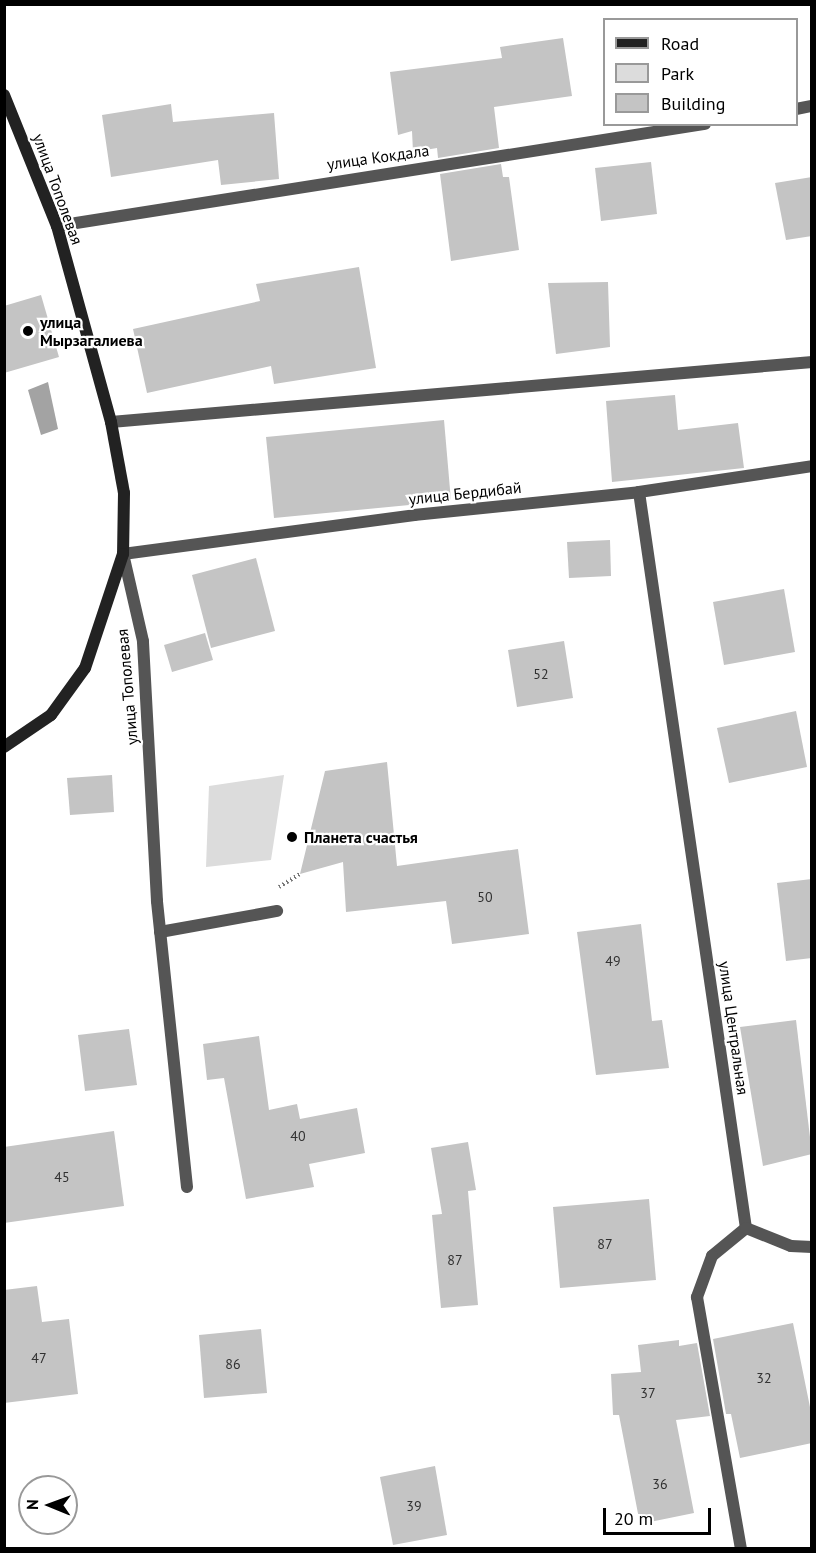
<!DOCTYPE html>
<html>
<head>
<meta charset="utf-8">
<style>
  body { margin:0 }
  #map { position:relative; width:816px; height:1553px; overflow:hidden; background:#fff; font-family:"PT Sans",sans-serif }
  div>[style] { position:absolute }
  .green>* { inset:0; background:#dcdcdc }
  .water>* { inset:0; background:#a3a3a3 }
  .building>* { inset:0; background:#c4c4c4 }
  .path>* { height:4px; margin-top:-2px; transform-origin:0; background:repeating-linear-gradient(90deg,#777 0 1.5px,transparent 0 4.5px) }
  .lane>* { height:12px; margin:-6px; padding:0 6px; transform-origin:6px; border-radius:6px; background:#555 }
  .street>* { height:12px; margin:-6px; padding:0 6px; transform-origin:6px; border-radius:6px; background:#555 }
  .secondary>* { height:12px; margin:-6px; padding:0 6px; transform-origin:6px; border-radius:6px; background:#222 }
  .dots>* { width:16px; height:16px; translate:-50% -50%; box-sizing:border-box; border:3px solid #fff; border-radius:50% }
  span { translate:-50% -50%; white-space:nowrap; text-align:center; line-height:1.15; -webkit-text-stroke:4.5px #fff; paint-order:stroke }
  .number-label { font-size:14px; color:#313131 }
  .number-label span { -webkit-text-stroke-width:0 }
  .street-label { font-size:16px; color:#000 }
  .poi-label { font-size:16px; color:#000; font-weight:700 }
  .left { translate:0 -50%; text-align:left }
  .frame { position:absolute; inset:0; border:6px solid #000; pointer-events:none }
  .legend { position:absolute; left:603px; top:18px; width:195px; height:108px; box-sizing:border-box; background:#fff; border:2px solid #999; margin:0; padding:8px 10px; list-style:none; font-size:18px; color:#000 }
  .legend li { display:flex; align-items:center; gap:12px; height:30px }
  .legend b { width:30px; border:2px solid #999 }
  .north { position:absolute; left:18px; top:1475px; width:60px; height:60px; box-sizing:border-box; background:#fff; border:2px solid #999; border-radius:50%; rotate:271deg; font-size:16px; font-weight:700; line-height:24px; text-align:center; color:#000 }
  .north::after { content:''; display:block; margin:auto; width:21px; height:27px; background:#000; clip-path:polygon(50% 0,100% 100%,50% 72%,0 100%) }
  .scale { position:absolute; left:603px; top:1508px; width:108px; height:27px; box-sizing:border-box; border:3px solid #000; border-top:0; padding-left:8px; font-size:18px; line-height:21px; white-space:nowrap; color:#000; -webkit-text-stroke:4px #fff; paint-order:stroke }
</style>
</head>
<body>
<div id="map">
  <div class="green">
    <i style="clip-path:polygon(284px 775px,271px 860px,206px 867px,209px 786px)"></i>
  </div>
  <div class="water">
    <i style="clip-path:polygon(48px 382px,58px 429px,41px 435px,28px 390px)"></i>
  </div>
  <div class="building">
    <i style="clip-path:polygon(563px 38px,572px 96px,494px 107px,499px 148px,438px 158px,437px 148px,413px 152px,412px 131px,398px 135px,390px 72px,502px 58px,500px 47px)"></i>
    <i style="clip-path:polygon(171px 104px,173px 122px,274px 113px,279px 179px,221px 185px,218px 160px,111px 177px,102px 115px)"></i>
    <i style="clip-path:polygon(651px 162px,657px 214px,601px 221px,595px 168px)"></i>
    <i style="clip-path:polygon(501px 164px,503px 177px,509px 177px,519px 250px,451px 261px,440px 174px)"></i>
    <i style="clip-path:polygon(812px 177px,812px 236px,786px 240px,775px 183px)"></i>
    <i style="clip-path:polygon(359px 267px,376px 368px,274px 384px,271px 366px,147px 393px,133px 329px,260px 301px,256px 284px)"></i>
    <i style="clip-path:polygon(608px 282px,610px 347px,556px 354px,548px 283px)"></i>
    <i style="clip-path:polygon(41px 295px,59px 357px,4px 373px,4px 306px)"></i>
    <i style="clip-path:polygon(675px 395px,678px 430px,738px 423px,744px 468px,612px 482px,606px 401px)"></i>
    <i style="clip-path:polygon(444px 420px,451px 501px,274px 518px,266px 437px)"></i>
    <i style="clip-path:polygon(610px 540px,611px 576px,569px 578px,567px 542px)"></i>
    <i style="clip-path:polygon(256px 558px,275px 631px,211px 648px,192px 575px)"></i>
    <i style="clip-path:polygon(784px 589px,795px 652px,724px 665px,713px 602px)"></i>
    <i style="clip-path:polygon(205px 633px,213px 660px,172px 672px,164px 645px)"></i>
    <i style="clip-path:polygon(564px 641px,573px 698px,517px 707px,508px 650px)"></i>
    <i style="clip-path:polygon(796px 711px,807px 767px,729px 783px,717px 728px)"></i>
    <i style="clip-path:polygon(387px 762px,397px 866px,518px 849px,529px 934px,452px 944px,446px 901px,346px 912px,343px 862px,300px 874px,325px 771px)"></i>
    <i style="clip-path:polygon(112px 775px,114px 812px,70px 815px,67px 778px)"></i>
    <i style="clip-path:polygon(812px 879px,812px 958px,786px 961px,777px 883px)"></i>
    <i style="clip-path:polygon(641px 924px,652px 1021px,662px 1020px,669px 1068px,596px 1075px,577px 932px)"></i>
    <i style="clip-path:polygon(796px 1020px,812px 1154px,763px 1166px,740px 1027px)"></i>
    <i style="clip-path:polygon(129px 1029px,137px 1085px,85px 1091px,78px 1035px)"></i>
    <i style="clip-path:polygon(259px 1036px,269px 1110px,297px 1104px,300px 1119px,357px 1108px,365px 1153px,309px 1164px,314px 1187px,246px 1199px,224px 1078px,207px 1080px,203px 1044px)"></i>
    <i style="clip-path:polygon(114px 1131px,124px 1206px,4px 1223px,4px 1147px)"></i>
    <i style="clip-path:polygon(468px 1142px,476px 1190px,468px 1191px,478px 1305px,441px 1308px,432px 1215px,442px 1214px,431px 1148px)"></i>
    <i style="clip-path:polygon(649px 1199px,656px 1280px,560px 1288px,553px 1207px)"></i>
    <i style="clip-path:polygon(37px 1286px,42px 1322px,69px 1319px,78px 1394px,4px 1403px,4px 1290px)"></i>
    <i style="clip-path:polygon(793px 1323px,812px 1417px,812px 1443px,740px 1458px,731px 1414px,726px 1414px,713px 1339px)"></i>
    <i style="clip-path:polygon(261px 1329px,267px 1393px,204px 1398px,199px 1335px)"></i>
    <i style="clip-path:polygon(679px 1340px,679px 1346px,697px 1343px,710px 1416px,676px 1420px,694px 1513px,640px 1524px,619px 1415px,613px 1415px,611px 1374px,641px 1372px,638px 1345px)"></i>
    <i style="clip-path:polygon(435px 1466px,447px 1535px,393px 1545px,380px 1477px)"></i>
  </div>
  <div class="path">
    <i style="left:279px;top:887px;width:25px;rotate:-32deg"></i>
  </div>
  <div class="lane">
    <i style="left:160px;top:932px;width:119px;rotate:-10.2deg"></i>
  </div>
  <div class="street">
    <i style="left:796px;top:109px;width:16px;rotate:-11deg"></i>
    <i style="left:57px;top:226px;width:656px;rotate:-8.95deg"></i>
    <i style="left:111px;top:422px;width:704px;rotate:-4.89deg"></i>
    <i style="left:639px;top:492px;width:744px;rotate:81.73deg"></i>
    <i style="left:746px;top:1228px;width:44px;rotate:140.5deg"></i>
    <i style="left:712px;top:1256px;width:44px;rotate:110.1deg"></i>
    <i style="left:697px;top:1297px;width:255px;rotate:80.1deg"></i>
    <i style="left:187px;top:1187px;width:288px;rotate:-96deg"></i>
    <i style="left:157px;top:901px;width:260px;rotate:-93.1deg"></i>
    <i style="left:143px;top:641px;width:89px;rotate:-102.9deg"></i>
    <i style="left:123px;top:554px;width:294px;rotate:-7.6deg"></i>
    <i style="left:414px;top:515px;width:226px;rotate:-5.8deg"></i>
    <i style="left:639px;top:492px;width:175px;rotate:-8.5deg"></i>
    <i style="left:746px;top:1228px;width:48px;rotate:21.8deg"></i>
    <i style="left:791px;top:1246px;width:21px;rotate:3deg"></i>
  </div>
  <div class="secondary">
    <i style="left:4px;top:95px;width:141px;rotate:68deg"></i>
    <i style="left:57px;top:226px;width:203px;rotate:74.6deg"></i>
    <i style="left:111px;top:422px;width:72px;rotate:79.6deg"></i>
    <i style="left:124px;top:493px;width:61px;rotate:90.9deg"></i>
    <i style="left:123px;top:554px;width:120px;rotate:108.4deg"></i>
    <i style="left:85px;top:668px;width:58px;rotate:125.9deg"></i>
    <i style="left:51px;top:715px;width:57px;rotate:145.8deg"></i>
  </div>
  <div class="dots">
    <i style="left:28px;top:331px;background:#000"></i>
    <i style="left:292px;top:837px;background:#000"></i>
  </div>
  <div class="number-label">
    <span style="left:541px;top:674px">52</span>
    <span style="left:485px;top:897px">50</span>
    <span style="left:613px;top:961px">49</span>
    <span style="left:298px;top:1136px">40</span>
    <span style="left:62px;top:1177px">45</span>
    <span style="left:605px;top:1244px">87</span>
    <span style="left:455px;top:1260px">87</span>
    <span style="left:39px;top:1358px">47</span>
    <span style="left:233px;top:1364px">86</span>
    <span style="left:764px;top:1378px">32</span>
    <span style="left:648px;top:1393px">37</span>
    <span style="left:660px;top:1484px">36</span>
    <span style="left:414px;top:1506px">39</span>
  </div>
  <div class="street-label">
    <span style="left:378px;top:157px;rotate:-8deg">улица Кокдала</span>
    <span style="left:58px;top:189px;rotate:70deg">улица Тополевая</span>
    <span style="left:465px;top:493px;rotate:-6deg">улица Бердибай</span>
    <span style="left:127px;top:687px;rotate:-95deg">улица Тополевая</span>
    <span style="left:734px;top:1028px;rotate:82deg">улица Центральная</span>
  </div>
  <div class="poi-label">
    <span class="left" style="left:40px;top:331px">улица<br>Мырзагалиева</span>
    <span class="left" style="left:304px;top:837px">Планета счастья</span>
  </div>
  <div class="frame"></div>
  <ul class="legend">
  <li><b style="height:8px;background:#222"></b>Road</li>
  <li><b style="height:16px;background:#dcdcdc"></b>Park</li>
  <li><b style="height:16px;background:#c4c4c4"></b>Building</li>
  </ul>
  <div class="north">N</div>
  <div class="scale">20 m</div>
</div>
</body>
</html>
